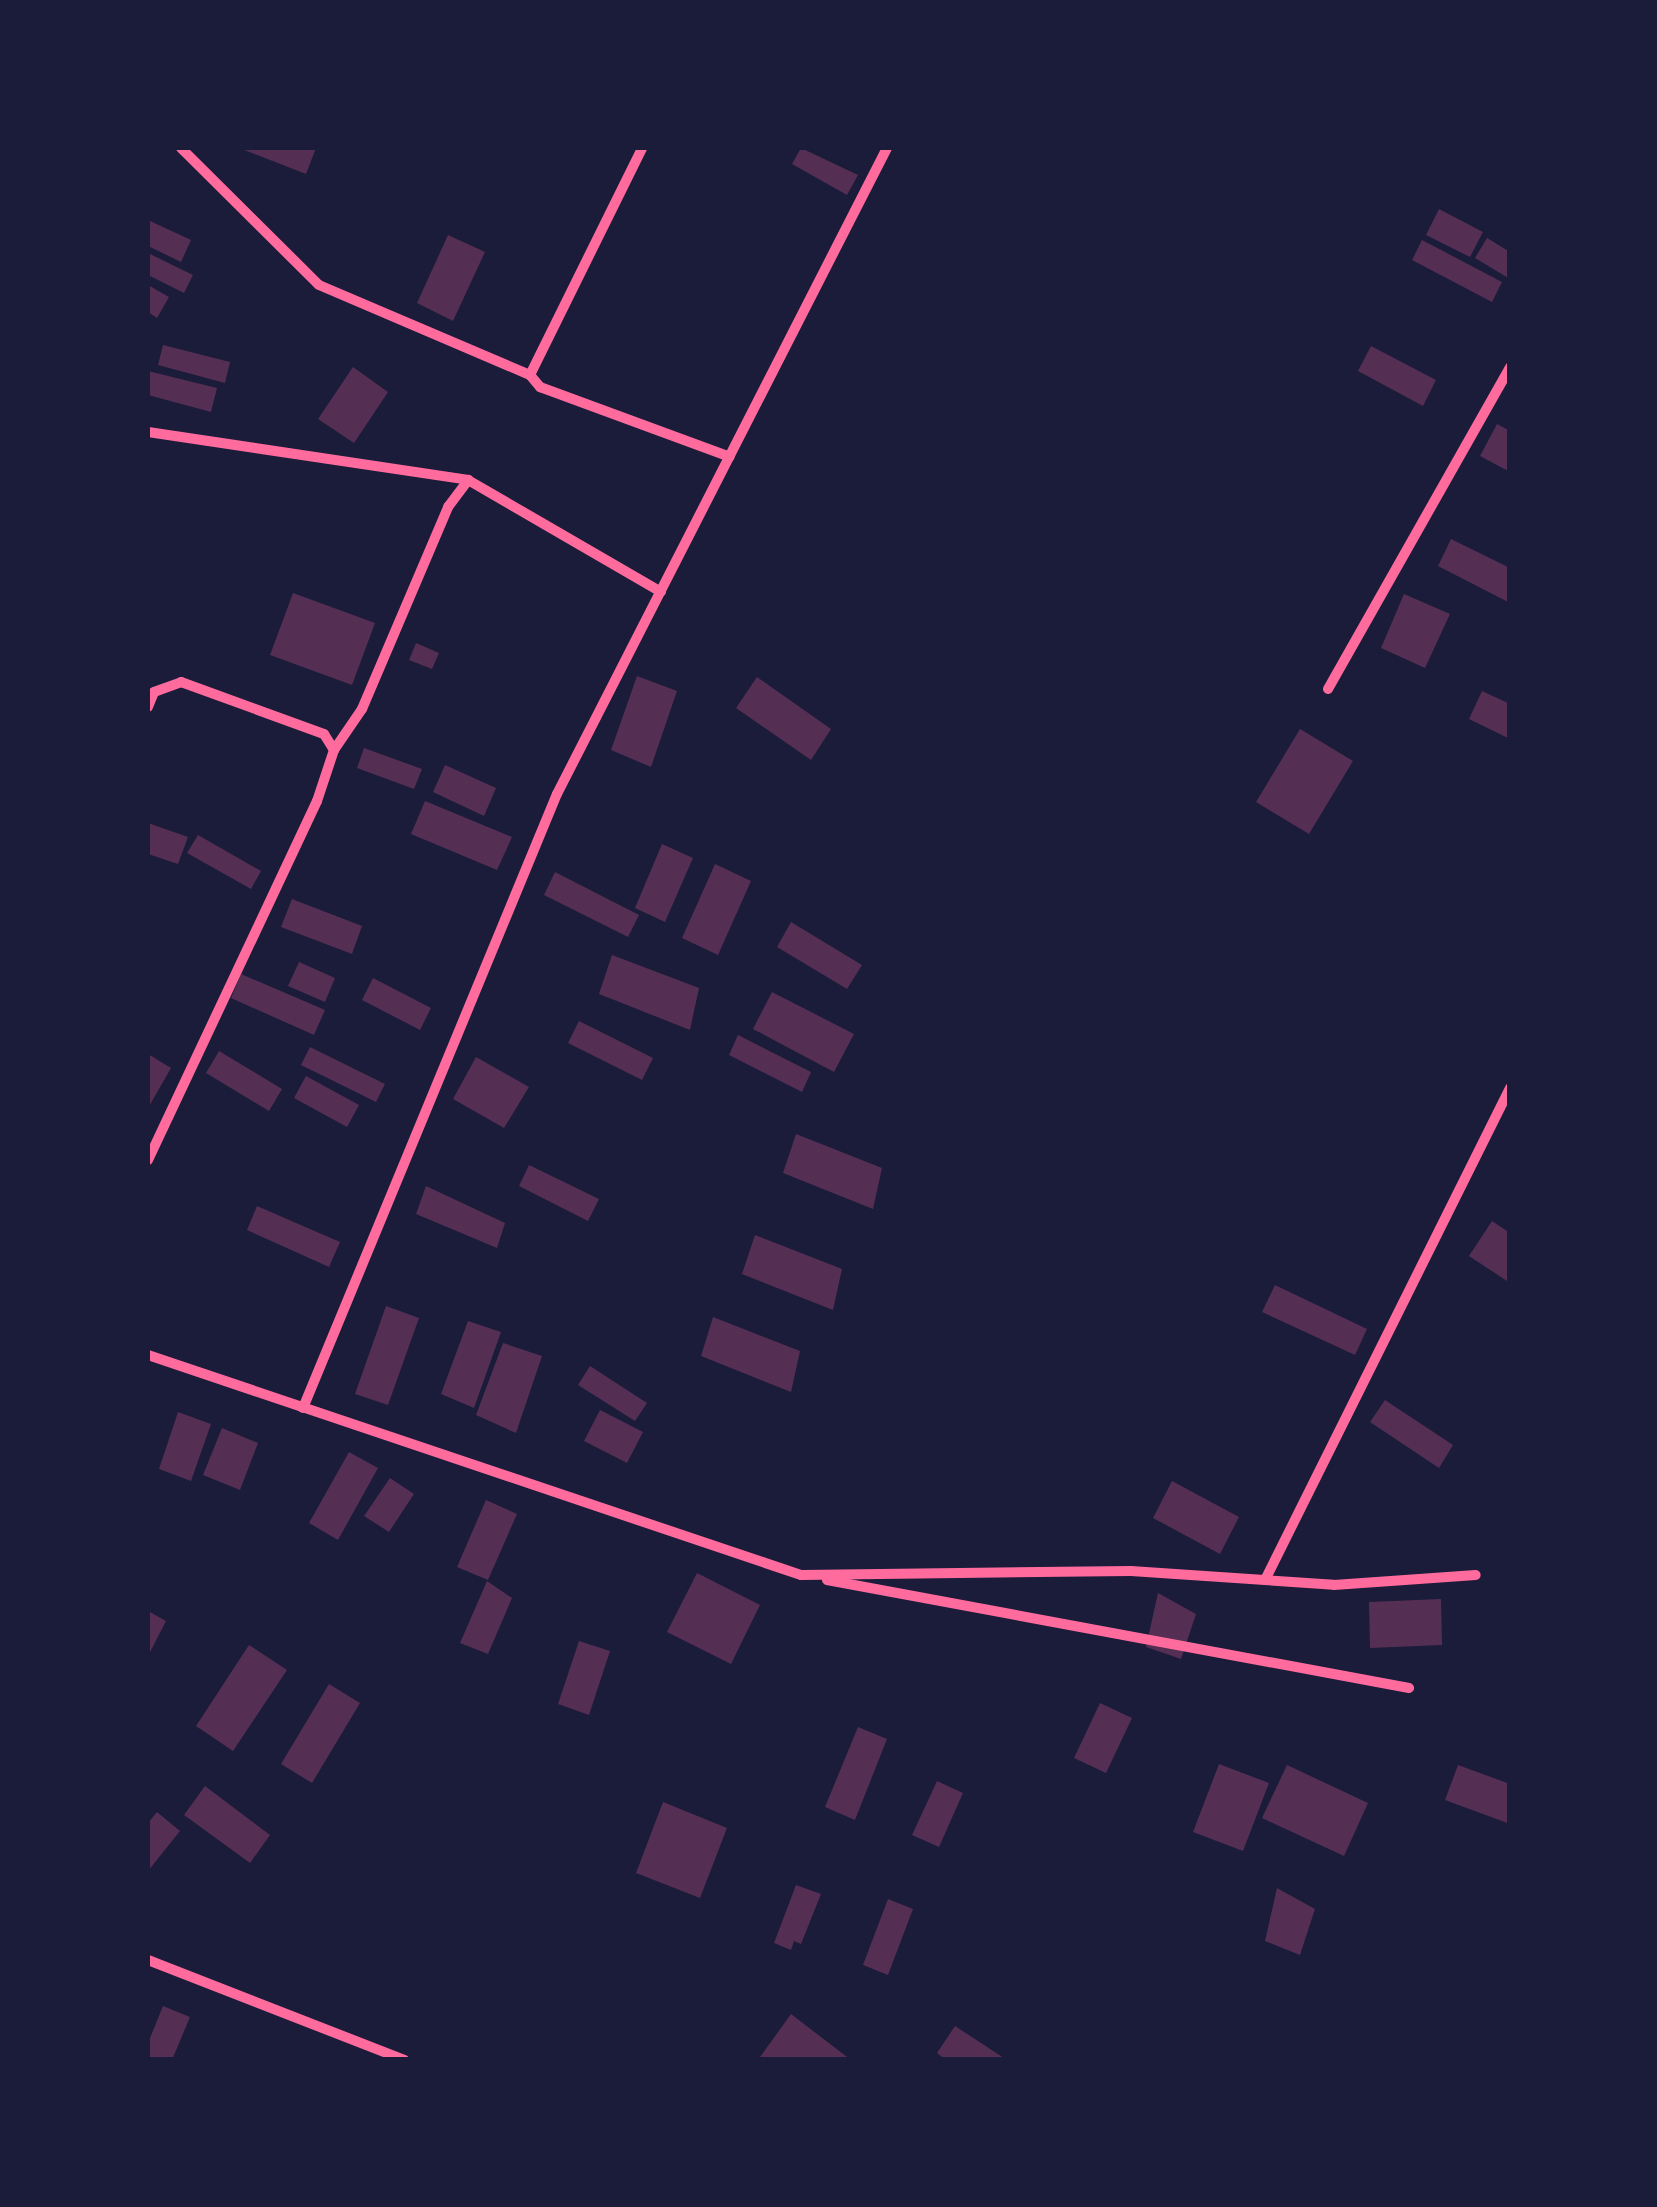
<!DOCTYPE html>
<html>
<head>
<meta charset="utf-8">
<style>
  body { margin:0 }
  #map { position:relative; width:1657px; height:2207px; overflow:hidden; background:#1b1b3a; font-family:"DejaVu Sans",sans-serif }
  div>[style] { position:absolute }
  .building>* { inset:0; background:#542f53 }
  .minor>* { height:10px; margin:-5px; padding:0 5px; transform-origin:5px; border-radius:5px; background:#ff6b9d }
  span { translate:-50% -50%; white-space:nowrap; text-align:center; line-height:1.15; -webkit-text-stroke:10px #1b1b3a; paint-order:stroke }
  .frame { position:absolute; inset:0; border:150px solid #1b1b3a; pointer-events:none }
</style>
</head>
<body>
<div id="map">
  <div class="building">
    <i style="clip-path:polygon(239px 148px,316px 148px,306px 174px)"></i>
    <i style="clip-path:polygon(801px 148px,858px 175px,847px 195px,792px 164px)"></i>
    <i style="clip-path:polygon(1439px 209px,1483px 232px,1470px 257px,1426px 235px)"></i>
    <i style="clip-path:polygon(148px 220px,191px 240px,181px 262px,148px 246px)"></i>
    <i style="clip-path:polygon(448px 235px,485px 252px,453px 321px,417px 303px)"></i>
    <i style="clip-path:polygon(1487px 238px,1510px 252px,1510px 279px,1475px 258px)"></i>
    <i style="clip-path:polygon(1422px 240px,1502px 282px,1492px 302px,1412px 260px)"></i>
    <i style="clip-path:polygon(148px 253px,193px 275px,184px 293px,148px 275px)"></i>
    <i style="clip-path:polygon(148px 285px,169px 297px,157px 318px,148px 312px)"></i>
    <i style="clip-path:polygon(163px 345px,230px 362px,225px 383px,158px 365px)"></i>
    <i style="clip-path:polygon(1371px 346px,1436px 380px,1423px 406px,1358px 371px)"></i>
    <i style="clip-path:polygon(353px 367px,388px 392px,354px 443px,318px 419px)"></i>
    <i style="clip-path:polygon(148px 371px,217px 388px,211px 412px,148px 395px)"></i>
    <i style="clip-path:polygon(1497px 424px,1510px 431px,1510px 472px,1480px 456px)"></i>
    <i style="clip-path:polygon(1451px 539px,1510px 568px,1510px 603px,1438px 566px)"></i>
    <i style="clip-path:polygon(293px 593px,375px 623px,352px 685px,270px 655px)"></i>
    <i style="clip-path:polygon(1404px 594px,1450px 614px,1425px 668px,1381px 648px)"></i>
    <i style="clip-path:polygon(416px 643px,439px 653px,432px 669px,409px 660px)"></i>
    <i style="clip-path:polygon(637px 676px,677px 691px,651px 767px,611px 750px)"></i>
    <i style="clip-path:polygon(757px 677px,831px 729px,811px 760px,736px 708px)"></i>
    <i style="clip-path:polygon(1482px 691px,1510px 704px,1510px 739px,1469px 719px)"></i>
    <i style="clip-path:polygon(1300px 729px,1353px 761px,1309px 834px,1256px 802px)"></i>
    <i style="clip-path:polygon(364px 748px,422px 769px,414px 789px,357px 768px)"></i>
    <i style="clip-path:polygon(445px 765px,496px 788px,484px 816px,433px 792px)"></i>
    <i style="clip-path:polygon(425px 801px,512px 837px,497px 870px,411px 834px)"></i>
    <i style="clip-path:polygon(148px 823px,188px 837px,178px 864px,148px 854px)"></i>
    <i style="clip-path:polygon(198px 835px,261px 871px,251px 889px,187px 853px)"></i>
    <i style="clip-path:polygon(662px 844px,693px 858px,665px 922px,635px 908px)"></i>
    <i style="clip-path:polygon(715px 864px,751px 881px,718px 955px,682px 938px)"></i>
    <i style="clip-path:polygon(555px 872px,639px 915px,628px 937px,544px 895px)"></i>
    <i style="clip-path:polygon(292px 899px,362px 926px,352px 954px,281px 927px)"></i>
    <i style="clip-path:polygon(791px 922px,862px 965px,847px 989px,777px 947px)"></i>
    <i style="clip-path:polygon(612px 955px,699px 988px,690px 1030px,599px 994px)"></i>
    <i style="clip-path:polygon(299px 962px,335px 978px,325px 1002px,288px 986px)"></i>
    <i style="clip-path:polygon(241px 974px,325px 1010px,314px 1035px,231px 998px)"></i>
    <i style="clip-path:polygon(373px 978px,431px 1008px,420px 1030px,362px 1000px)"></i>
    <i style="clip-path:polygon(772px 992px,854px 1034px,834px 1072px,753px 1029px)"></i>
    <i style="clip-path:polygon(579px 1021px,653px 1058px,642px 1080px,568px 1043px)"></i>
    <i style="clip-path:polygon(738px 1035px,811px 1072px,802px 1092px,729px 1055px)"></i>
    <i style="clip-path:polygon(310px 1047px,385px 1084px,376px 1102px,301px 1065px)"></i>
    <i style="clip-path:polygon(219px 1051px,282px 1089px,269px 1111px,206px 1073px)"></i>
    <i style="clip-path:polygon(148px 1054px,171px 1068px,148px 1108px)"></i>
    <i style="clip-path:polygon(476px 1057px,529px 1087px,504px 1128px,453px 1099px)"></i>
    <i style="clip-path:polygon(306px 1076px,359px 1105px,347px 1127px,294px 1098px)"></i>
    <i style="clip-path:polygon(796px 1134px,882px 1168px,873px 1209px,783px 1173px)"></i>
    <i style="clip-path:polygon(529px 1165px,599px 1199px,588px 1221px,519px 1186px)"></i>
    <i style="clip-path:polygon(426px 1186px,505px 1223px,497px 1248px,416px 1214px)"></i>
    <i style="clip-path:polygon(257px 1206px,340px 1242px,329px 1267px,247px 1230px)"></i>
    <i style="clip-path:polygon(1492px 1221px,1510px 1233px,1510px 1283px,1469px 1256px)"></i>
    <i style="clip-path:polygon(755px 1235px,842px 1269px,833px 1310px,742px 1274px)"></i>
    <i style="clip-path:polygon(1275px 1285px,1367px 1329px,1355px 1355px,1262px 1312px)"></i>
    <i style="clip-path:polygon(386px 1306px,419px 1318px,388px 1405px,355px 1394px)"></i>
    <i style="clip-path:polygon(713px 1317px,800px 1351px,791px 1392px,701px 1356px)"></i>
    <i style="clip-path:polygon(468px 1321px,501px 1332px,474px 1408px,441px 1394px)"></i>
    <i style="clip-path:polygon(503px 1343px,542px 1356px,516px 1433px,476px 1415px)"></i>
    <i style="clip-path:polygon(590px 1366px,647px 1403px,635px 1421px,578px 1385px)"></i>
    <i style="clip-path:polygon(1385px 1400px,1453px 1445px,1439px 1468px,1370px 1422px)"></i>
    <i style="clip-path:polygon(600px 1410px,643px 1432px,627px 1463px,584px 1441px)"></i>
    <i style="clip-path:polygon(178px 1412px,211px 1424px,191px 1481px,159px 1469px)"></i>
    <i style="clip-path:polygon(222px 1428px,258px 1443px,240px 1490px,203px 1475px)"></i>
    <i style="clip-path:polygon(349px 1452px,378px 1468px,338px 1540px,309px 1523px)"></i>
    <i style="clip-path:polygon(390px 1478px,414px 1494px,389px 1532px,364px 1516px)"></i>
    <i style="clip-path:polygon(1172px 1481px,1239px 1517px,1220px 1554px,1153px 1518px)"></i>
    <i style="clip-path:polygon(486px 1500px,517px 1514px,488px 1580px,457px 1567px)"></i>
    <i style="clip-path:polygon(697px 1573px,760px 1605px,731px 1664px,667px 1632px)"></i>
    <i style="clip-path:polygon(487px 1581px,512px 1598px,488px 1654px,460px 1643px)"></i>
    <i style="clip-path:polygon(1158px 1593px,1196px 1614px,1181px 1659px,1146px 1647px)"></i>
    <i style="clip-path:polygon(1441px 1599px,1442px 1645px,1370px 1648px,1369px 1602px)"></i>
    <i style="clip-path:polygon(148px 1611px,166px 1621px,148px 1656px)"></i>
    <i style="clip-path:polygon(579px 1641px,610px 1651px,589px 1715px,558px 1704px)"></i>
    <i style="clip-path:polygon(249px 1645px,287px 1670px,233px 1751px,196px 1726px)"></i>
    <i style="clip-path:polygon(329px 1684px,360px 1703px,312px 1783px,281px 1764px)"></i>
    <i style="clip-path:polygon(1100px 1703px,1132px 1718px,1106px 1773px,1074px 1758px)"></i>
    <i style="clip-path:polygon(858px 1727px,887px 1739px,855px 1820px,825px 1807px)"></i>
    <i style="clip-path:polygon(1219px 1764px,1269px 1783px,1243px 1851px,1193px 1832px)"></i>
    <i style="clip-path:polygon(1287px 1765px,1368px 1803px,1344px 1856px,1262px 1818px)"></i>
    <i style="clip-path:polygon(1458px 1765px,1510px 1784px,1510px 1824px,1445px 1800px)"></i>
    <i style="clip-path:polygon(937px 1781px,963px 1793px,939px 1847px,912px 1835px)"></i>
    <i style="clip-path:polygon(205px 1786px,270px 1835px,250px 1863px,184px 1815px)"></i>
    <i style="clip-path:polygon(663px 1802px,727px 1828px,700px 1898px,636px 1873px)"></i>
    <i style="clip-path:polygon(157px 1812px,180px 1831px,148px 1871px,148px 1823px)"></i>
    <i style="clip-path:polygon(796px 1885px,821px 1894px,801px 1944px,794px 1941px,791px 1950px,774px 1943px)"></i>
    <i style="clip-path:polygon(1277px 1888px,1315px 1909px,1300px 1955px,1265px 1941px)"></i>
    <i style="clip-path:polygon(888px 1899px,913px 1909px,888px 1975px,863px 1965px)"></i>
    <i style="clip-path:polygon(163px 2006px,190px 2017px,172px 2060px,150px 2060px,148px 2043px)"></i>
    <i style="clip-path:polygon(791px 2014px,851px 2060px,760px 2057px)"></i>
    <i style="clip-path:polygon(955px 2026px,1007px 2060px,946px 2060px,937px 2053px)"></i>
  </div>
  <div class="minor">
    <i style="left:181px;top:148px;width:194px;rotate:44.8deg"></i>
    <i style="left:319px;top:285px;width:229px;rotate:23.1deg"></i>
    <i style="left:530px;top:375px;width:16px;rotate:50deg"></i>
    <i style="left:540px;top:387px;width:202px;rotate:20.2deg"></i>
    <i style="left:530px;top:375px;width:253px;rotate:-63.7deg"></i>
    <i style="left:148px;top:432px;width:324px;rotate:8.5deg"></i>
    <i style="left:468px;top:480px;width:223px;rotate:30.1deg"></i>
    <i style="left:1328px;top:689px;width:370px;rotate:-60.5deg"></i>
    <i style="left:148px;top:707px;width:16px;rotate:-68deg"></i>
    <i style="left:154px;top:692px;width:29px;rotate:-20deg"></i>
    <i style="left:181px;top:682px;width:152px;rotate:20deg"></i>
    <i style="left:324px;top:734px;width:19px;rotate:58deg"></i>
    <i style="left:334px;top:750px;width:54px;rotate:108.4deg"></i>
    <i style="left:317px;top:801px;width:397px;rotate:115.2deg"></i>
    <i style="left:334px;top:750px;width:50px;rotate:-55.7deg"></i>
    <i style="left:362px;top:709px;width:220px;rotate:-66.9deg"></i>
    <i style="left:448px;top:507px;width:34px;rotate:-53deg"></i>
    <i style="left:148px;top:1355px;width:689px;rotate:18.62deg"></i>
    <i style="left:801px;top:1575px;width:330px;rotate:-0.7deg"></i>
    <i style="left:1131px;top:1571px;width:203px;rotate:3.9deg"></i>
    <i style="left:1334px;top:1585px;width:142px;rotate:-4deg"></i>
    <i style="left:303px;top:1408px;width:664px;rotate:-67.53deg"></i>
    <i style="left:557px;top:794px;width:725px;rotate:-62.94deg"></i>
    <i style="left:827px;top:1580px;width:592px;rotate:10.51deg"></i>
    <i style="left:1265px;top:1580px;width:550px;rotate:-63.53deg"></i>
    <i style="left:148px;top:1960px;width:275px;rotate:21.3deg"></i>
  </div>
  <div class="frame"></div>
</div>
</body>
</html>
